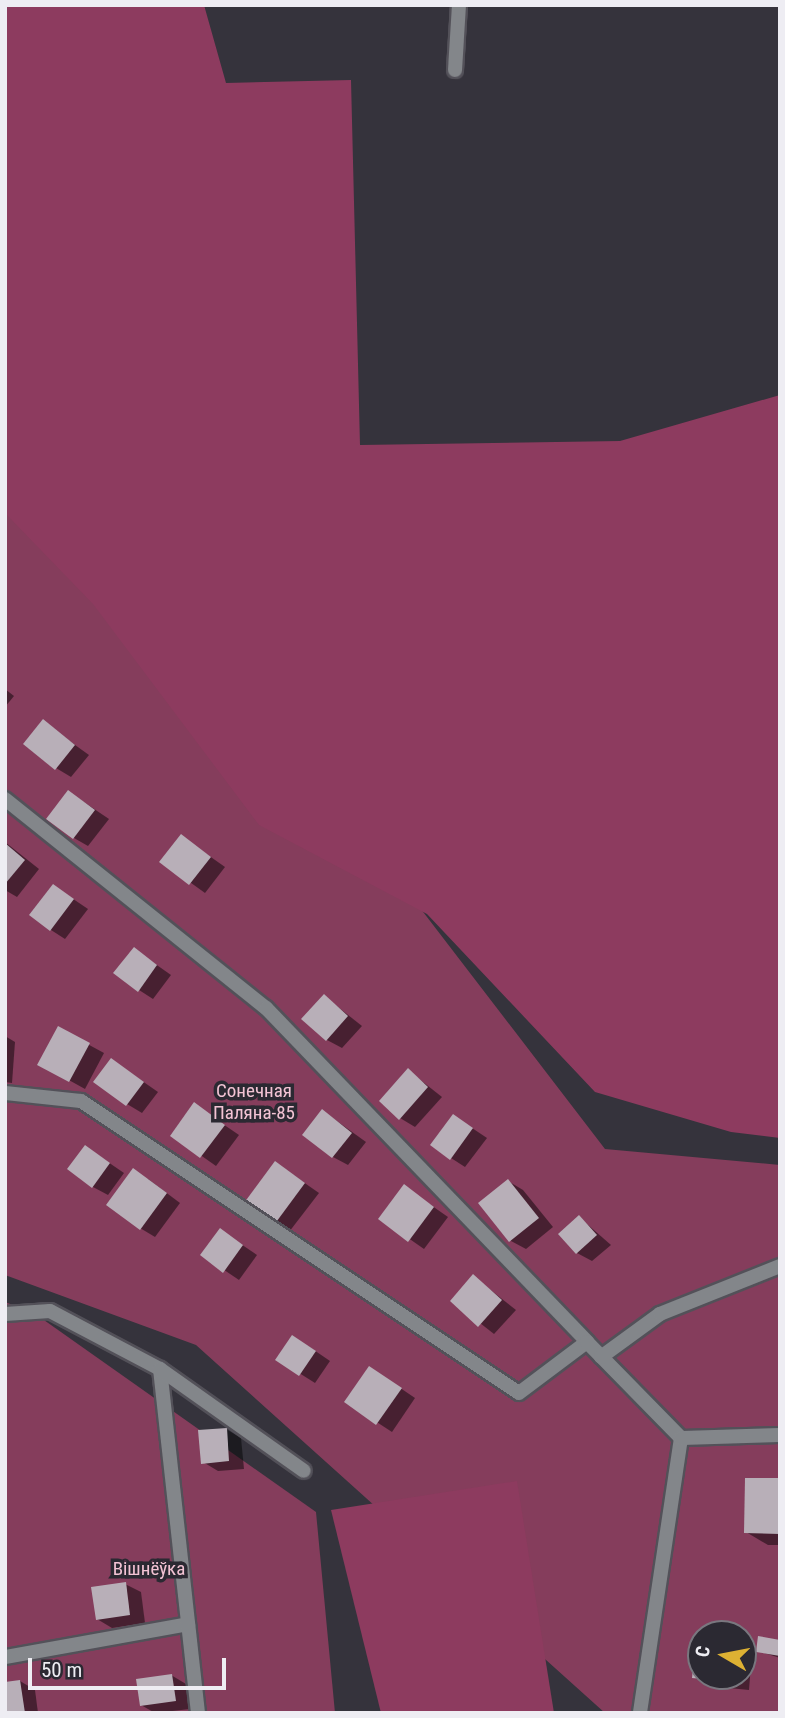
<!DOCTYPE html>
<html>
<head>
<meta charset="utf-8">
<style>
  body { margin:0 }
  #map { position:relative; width:785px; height:1718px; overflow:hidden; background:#35333c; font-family:"Roboto Condensed",sans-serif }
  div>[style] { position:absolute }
  .green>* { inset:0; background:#853d5c }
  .forest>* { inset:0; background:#8d3b5f }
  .shadow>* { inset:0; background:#0007 }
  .building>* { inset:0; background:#b8afb8 }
  .roads { filter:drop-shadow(2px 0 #535159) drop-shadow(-2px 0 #535159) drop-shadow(0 2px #535159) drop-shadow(0 -2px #535159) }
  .lane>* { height:14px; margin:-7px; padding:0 7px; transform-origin:7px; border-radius:7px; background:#83868a }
  .street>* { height:14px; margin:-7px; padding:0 7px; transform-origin:7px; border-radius:7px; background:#83868a }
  span { translate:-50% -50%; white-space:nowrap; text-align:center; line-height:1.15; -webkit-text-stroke:7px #2b2932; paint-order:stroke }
  .park-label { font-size:19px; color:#f3c3d4 }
  .frame { position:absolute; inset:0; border:7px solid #eeedf3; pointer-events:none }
  .north { position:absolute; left:687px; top:1620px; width:70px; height:70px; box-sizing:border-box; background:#2b2932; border:2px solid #79777f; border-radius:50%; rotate:280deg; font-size:19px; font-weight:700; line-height:28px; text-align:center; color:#eeedf3 }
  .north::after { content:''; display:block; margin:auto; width:24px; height:32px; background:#ddb133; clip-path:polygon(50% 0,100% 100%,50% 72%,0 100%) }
  .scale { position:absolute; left:28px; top:1658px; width:198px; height:32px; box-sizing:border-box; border:4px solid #eeedf3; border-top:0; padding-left:9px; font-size:21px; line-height:24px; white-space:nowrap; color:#eeedf3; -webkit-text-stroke:5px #2b2932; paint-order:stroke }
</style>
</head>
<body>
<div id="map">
  <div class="green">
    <i style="clip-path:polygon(evenodd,5px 367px,605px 1149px,780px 1165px,780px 1713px,605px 1713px,196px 1345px,5px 1275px,5px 367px,701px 1634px,743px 1634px,743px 1676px,701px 1676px,701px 1634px)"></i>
    <i style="clip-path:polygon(5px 1302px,34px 1313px,316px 1512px,335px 1713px,5px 1713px)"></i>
  </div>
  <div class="forest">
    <i style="clip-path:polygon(5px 5px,204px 5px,226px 83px,351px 80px,360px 445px,620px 441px,780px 395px,780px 1138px,731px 1132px,595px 1092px,427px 914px,259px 825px,93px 604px,5px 513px)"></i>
    <i style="clip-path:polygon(517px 1481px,554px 1713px,381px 1713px,331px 1510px)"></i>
  </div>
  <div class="shadow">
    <i style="clip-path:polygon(5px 689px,14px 696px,5px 707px)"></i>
    <i style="clip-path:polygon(43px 722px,89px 755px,71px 777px,56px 768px)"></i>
    <i style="clip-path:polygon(69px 792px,109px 819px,88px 846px,74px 838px)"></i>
    <i style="clip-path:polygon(181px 836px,225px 867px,205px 893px,162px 862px)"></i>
    <i style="clip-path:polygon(5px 842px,39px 869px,17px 897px,5px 890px)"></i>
    <i style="clip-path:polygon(54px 886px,88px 909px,65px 939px,51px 930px)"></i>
    <i style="clip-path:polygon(134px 949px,171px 975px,153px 999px,139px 990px)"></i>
    <i style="clip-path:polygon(324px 996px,362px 1026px,342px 1048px,327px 1040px)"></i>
    <i style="clip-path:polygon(58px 1028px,104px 1053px,85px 1089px,40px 1064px)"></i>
    <i style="clip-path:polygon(5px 1036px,15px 1042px,12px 1083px,5px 1082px)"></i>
    <i style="clip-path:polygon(112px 1060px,158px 1092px,142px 1113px,127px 1104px)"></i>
    <i style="clip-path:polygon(409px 1071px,442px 1097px,415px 1127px,400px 1118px)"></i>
    <i style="clip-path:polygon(195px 1105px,239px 1135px,216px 1166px,172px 1135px)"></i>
    <i style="clip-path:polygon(323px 1111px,366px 1142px,348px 1165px,333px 1157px)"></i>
    <i style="clip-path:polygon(454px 1116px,487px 1138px,465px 1167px,451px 1158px)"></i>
    <i style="clip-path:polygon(86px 1147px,124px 1173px,108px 1195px,93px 1187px)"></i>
    <i style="clip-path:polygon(276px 1163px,319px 1193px,289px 1232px,275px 1223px)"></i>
    <i style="clip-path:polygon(148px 1179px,180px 1203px,155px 1237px,140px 1228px)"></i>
    <i style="clip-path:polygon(508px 1181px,523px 1190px,553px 1227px,526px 1249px,511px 1241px)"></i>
    <i style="clip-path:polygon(405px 1187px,448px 1217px,424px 1249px,381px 1219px)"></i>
    <i style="clip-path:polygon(579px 1217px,611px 1245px,592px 1261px,577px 1253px)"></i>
    <i style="clip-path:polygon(220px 1230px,257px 1255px,239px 1280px,202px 1255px)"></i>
    <i style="clip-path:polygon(474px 1277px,516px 1310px,494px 1334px,452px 1301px)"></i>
    <i style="clip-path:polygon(308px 1346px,330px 1361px,315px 1383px,277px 1359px)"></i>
    <i style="clip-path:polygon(384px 1377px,415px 1398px,392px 1432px,346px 1402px)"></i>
    <i style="clip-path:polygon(226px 1429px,241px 1438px,244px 1469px,218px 1471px,203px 1462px)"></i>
    <i style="clip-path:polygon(780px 1480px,780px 1545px,768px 1545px,746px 1532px)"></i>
    <i style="clip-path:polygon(125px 1584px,141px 1592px,145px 1623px,112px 1628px,97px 1619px)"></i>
    <i style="clip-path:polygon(701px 1640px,701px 1676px,743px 1676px,743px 1647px,752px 1652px,749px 1690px,709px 1686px,694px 1677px)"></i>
    <i style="clip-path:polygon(780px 1642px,780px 1658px,758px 1651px)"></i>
    <i style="clip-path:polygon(171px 1675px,186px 1684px,190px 1709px,155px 1713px,141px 1705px)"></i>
    <i style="clip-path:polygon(20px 1681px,35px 1690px,38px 1713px,5px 1713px)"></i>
  </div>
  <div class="building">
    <i style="clip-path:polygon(43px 719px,75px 745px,55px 770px,23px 744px)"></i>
    <i style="clip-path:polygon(68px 790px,95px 810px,73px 839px,46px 819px)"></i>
    <i style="clip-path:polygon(181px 834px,211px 857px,189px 885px,159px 862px)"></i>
    <i style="clip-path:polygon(5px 843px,25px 860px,5px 884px)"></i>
    <i style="clip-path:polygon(53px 884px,74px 899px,50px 931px,29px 915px)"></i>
    <i style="clip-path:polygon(134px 947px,157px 965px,138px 992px,113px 973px)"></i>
    <i style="clip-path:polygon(324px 994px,348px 1016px,326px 1041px,301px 1019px)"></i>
    <i style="clip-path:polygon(58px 1026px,90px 1043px,69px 1082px,37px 1065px)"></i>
    <i style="clip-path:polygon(111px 1058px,144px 1082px,126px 1106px,93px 1082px)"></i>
    <i style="clip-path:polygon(408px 1068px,428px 1087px,399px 1120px,379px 1101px)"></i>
    <i style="clip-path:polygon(194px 1102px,225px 1125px,200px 1158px,170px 1136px)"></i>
    <i style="clip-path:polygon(322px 1109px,352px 1133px,332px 1158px,302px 1135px)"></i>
    <i style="clip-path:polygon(453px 1114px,473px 1128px,450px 1160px,430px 1145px)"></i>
    <i style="clip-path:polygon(85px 1145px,110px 1163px,92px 1188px,67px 1169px)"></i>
    <i style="clip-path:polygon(275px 1161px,305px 1183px,274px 1225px,244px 1203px)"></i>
    <i style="clip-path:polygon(133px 1168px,167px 1193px,140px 1230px,106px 1205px)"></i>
    <i style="clip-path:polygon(508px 1179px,539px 1218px,509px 1242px,478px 1203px)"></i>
    <i style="clip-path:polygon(404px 1184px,434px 1207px,408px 1242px,378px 1219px)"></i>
    <i style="clip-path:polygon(579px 1215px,597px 1235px,576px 1254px,558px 1234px)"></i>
    <i style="clip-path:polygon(220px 1228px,243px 1245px,223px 1273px,200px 1255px)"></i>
    <i style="clip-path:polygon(473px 1274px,502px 1300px,478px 1327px,450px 1301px)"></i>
    <i style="clip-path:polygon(292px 1335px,316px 1351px,299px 1376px,275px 1360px)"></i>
    <i style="clip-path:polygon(369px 1366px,402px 1388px,376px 1425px,344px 1402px)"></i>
    <i style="clip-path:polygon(227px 1428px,229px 1461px,201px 1464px,198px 1430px)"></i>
    <i style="clip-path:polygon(745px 1478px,780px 1478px,780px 1534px,744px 1533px)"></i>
    <i style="clip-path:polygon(126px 1582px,130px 1615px,96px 1620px,91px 1587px)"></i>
    <i style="clip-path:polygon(758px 1636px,780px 1640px,780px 1656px,756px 1652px)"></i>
    <i style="clip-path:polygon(696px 1638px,701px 1638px,701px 1676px,735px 1676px,734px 1682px,692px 1678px)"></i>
    <i style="clip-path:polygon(172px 1674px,176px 1701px,140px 1706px,136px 1679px)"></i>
    <i style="clip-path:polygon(20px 1680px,25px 1713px,5px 1713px,5px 1682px)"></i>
  </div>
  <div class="roads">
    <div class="lane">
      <i style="left:455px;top:70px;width:65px;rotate:-86.5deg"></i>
    </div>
    <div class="street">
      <i style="left:5px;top:799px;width:334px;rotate:38.7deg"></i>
      <i style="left:266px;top:1008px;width:463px;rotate:46.1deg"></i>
      <i style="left:5px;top:1093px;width:76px;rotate:6deg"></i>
      <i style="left:81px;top:1101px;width:526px;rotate:33.69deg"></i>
      <i style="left:519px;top:1393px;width:85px;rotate:-36.9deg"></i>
      <i style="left:587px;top:1342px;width:134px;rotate:45.6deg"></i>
      <i style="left:681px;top:1438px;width:278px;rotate:98.5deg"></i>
      <i style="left:5px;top:1314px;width:45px;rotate:-3.8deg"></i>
      <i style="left:50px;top:1311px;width:124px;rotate:27.8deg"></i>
      <i style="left:601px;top:1357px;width:73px;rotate:-36.1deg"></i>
      <i style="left:660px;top:1314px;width:129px;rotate:-21.8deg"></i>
      <i style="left:681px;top:1438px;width:99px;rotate:-1.7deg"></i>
      <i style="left:5px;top:1657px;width:186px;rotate:-10.2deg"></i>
      <i style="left:198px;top:1713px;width:346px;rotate:-96.3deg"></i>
      <i style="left:160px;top:1369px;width:176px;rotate:35.3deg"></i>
    </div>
  </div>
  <div class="park-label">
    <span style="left:254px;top:1102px">Сонечная<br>Паляна-85</span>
    <span style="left:149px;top:1569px">Вішнёўка</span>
  </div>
  <div class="frame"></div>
  <div class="north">С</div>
  <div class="scale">50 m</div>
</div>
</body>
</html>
